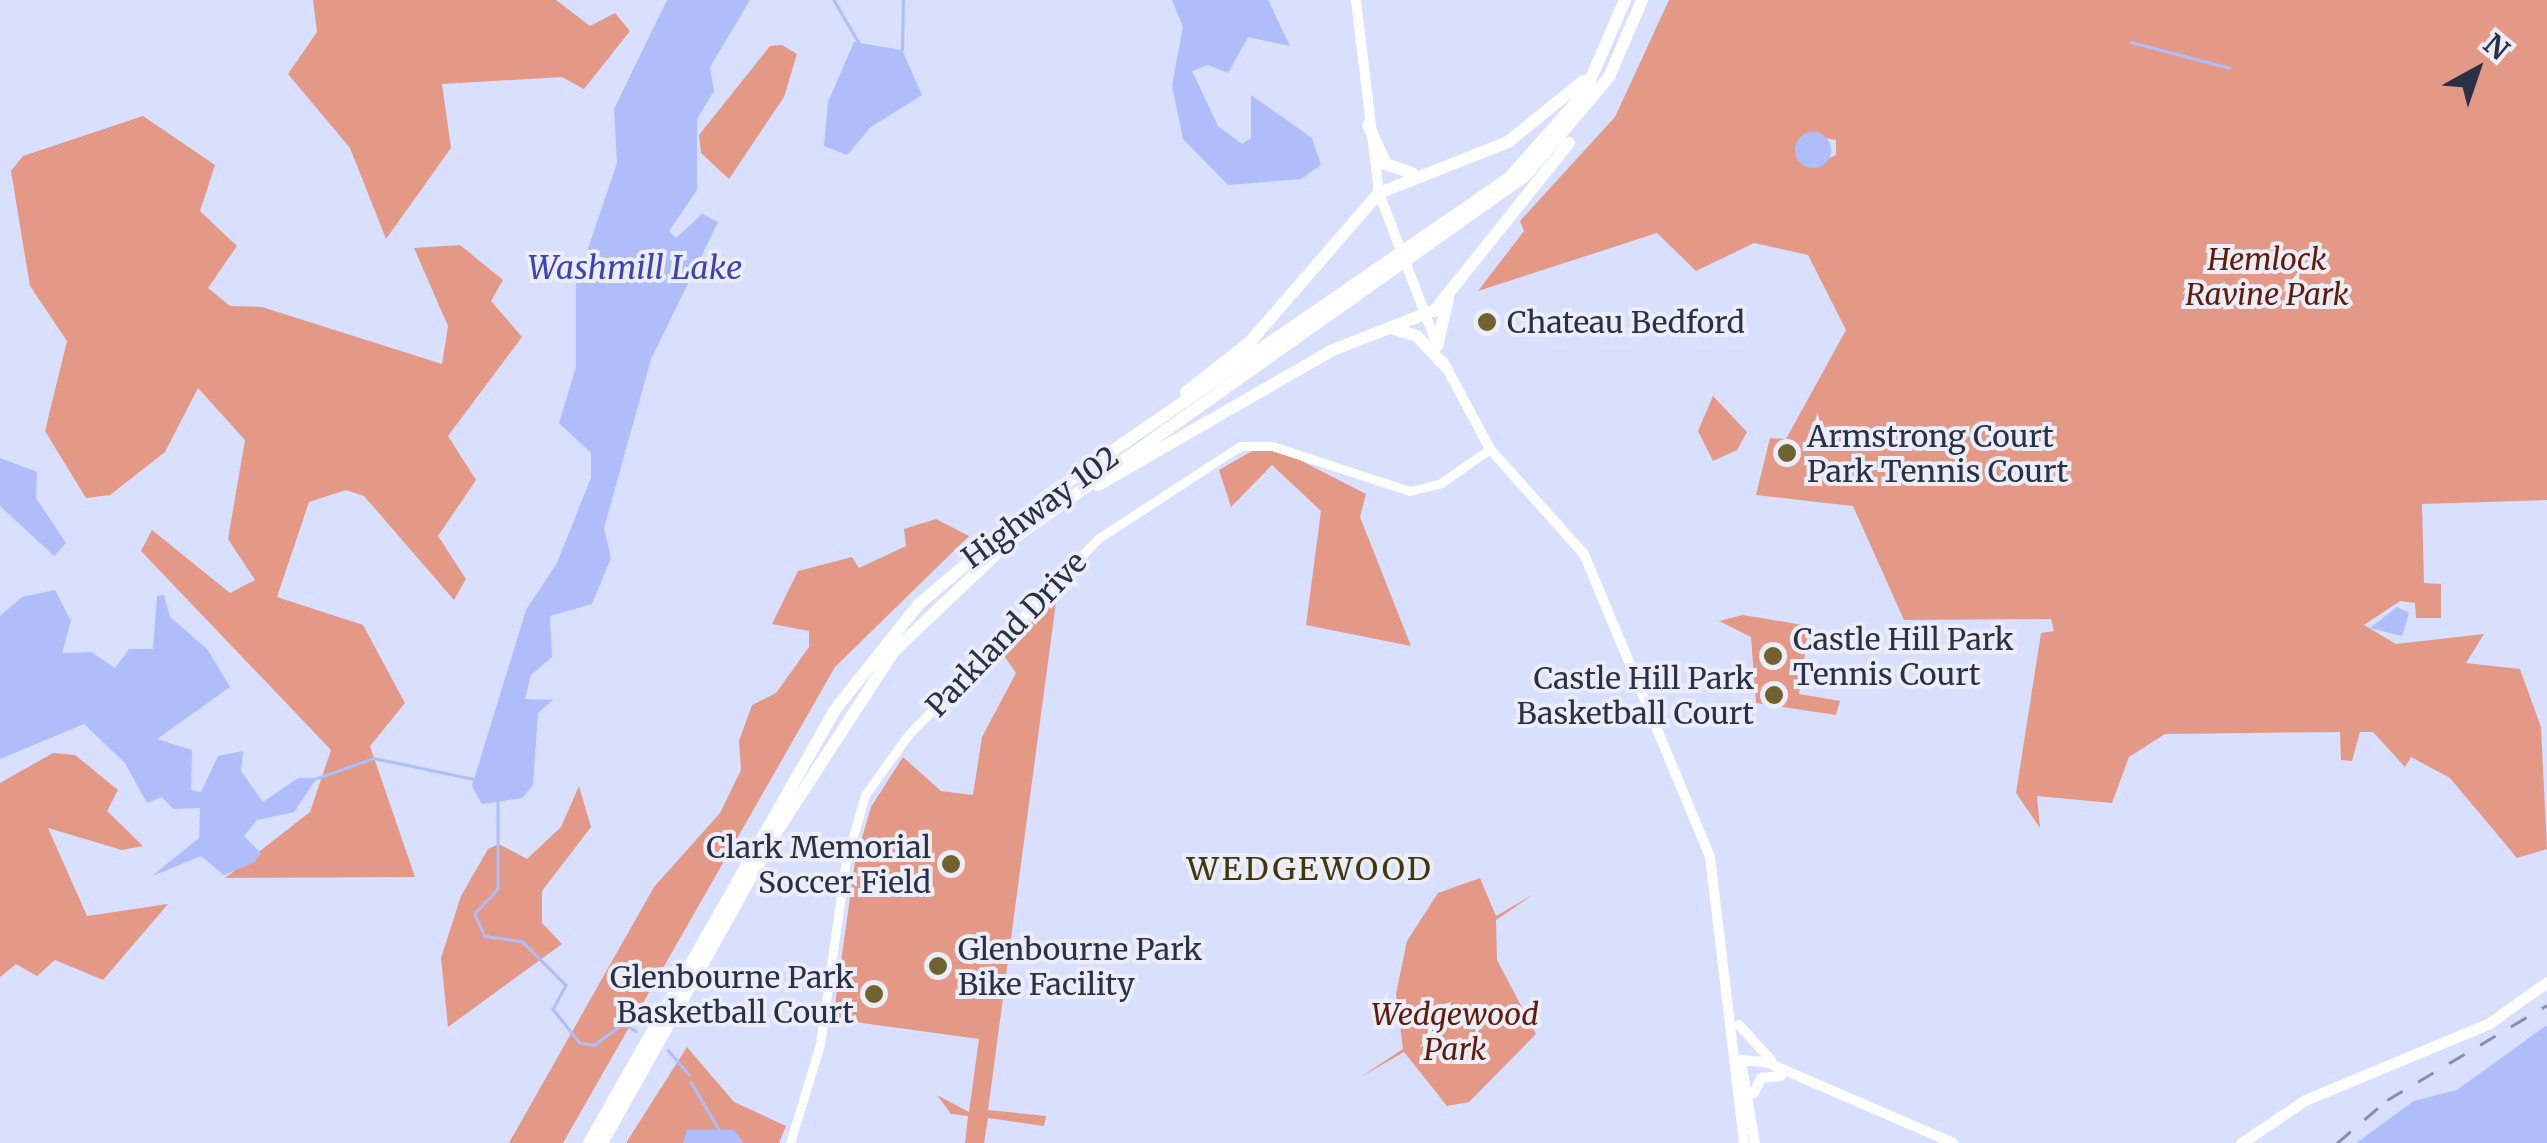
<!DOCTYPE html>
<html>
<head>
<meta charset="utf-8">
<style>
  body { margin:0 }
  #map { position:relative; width:2547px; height:1143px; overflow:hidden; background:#d8dfff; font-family:Merriweather,serif }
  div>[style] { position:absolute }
  .green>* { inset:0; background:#e39985 }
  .water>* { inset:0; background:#b0bdfb }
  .round { border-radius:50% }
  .stream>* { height:2.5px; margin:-1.25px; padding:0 1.25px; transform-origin:1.25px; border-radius:1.25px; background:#b0bdfb }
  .tertiary>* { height:9px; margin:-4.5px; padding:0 4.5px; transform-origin:4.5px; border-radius:4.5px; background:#fff }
  .secondary>* { height:10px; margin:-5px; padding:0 5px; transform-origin:5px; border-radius:5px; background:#fff }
  .primary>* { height:11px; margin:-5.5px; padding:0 5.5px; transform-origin:5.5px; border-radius:5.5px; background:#fff }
  .motorway>* { height:12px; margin:-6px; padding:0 6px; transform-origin:6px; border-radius:6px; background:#fff }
  .rail>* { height:2.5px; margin-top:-1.25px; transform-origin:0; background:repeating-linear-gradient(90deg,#898faa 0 18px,transparent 0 36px) }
  .dots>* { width:28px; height:28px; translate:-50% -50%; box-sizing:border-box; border:5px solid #ebedf8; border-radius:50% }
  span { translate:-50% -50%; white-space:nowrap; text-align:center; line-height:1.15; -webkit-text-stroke:8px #ebedf8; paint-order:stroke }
  .park-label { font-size:30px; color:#621b08; font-style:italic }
  .poi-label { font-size:30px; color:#2c3044 }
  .left { translate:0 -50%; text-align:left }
  .right { translate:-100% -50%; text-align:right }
  .street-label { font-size:30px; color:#2c3044 }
  .water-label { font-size:32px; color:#3f42b5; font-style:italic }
  .neighbourhood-label { font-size:32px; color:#42380e; letter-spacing:2.5px }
  .north { position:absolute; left:2427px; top:20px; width:100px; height:100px; -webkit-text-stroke:8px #ebedf8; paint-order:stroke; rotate:40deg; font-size:28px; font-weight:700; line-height:40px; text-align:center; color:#2c3044 }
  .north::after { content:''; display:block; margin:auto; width:35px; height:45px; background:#2c3044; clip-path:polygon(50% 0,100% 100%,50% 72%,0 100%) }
</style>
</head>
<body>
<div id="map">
  <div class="green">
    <i style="clip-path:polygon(313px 0,556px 0,590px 26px,615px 13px,630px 31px,584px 89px,562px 77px,442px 84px,451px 148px,386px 239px,350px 148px,288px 74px,317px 32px)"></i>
    <i style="clip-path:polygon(evenodd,1669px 0,2547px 0,2547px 500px,2422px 504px,2424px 583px,2441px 584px,2441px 618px,2416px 618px,2415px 603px,2400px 601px,2364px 625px,2396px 644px,2484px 634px,2466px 663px,2520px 669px,2541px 727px,2547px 849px,2517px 858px,2450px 778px,2411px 757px,2405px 767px,2373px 732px,2360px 732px,2352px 761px,2341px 760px,2340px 732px,2165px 734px,2129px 757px,2112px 803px,2037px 796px,2040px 828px,2016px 793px,2041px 633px,2054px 631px,2051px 619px,1904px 620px,1853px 506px,1756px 495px,1770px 438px,1786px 439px,1846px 330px,1808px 255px,1754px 243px,1696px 271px,1657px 233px,1478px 291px,1524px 231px,1520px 221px,1615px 117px,1669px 0,1807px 135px,1836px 140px,1836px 155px,1813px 165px,1807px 135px)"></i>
    <i style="clip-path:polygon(782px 45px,797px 54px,784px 97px,729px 179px,701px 153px,699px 135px,770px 46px)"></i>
    <i style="clip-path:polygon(143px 116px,215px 165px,200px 211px,237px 246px,208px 288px,230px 306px,262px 307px,442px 364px,448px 326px,414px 248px,460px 245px,503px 280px,491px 301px,522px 337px,448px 436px,476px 480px,438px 536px,466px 579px,454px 600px,364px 496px,346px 490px,309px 502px,277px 597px,363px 625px,405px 703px,370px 746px,415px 877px,225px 878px,310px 812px,331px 750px,141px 551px,152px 530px,230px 593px,255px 580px,228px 539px,245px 440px,198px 388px,165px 452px,110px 495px,86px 498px,45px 431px,67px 341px,30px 286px,11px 171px,23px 156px)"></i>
    <i style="clip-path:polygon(1713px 396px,1747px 432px,1737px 450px,1713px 461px,1698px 431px)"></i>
    <i style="clip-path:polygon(1252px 451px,1282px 451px,1366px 494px,1360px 517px,1411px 646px,1306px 625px,1321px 511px,1272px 465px,1231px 507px,1219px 470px)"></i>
    <i style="clip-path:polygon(936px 519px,969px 536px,835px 667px,563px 1143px,509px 1143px,654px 887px,720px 813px,741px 770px,739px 741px,752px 705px,776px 693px,809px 647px,809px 631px,772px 624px,798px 571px,852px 557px,859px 568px,906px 546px,904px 529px)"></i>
    <i style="clip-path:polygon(1057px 595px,988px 1110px,1046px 1116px,1044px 1126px,988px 1118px,984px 1143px,965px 1143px,968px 1116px,951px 1114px,937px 1095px,969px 1112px,979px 1039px,833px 1019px,855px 862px,871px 807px,903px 757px,941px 791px,973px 795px,982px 737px,1016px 673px,1002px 653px)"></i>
    <i style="clip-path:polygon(1743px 615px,1809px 626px,1799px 694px,1840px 701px,1836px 715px,1756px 703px,1751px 637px,1719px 621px)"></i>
    <i style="clip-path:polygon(53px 753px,75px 755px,118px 790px,107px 811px,143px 846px,122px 850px,48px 828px,87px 916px,168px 904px,103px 980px,55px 960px,37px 976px,16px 964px,0 977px,0 783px)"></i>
    <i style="clip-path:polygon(579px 786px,591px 827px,542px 891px,542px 923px,562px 944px,448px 1027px,441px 958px,461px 896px,488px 849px,499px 844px,527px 859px,561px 827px)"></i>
    <i style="clip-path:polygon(1480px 878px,1496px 916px,1534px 894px,1496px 920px,1497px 960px,1536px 1034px,1469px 1102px,1447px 1106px,1404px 1052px,1359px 1078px,1403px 1049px,1396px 994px,1407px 941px,1438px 893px)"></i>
    <i style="clip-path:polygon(687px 1047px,734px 1102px,786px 1126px,779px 1143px,626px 1143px)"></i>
  </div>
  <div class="water">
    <i style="clip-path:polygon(667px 0,750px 0,710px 67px,714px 91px,697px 119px,697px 190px,669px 231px,676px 238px,702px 214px,718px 222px,651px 359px,604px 528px,611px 558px,592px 604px,550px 616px,552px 657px,531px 675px,525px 699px,553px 700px,538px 713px,533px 785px,522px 798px,482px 804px,472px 786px,526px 610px,557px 563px,591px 478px,591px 453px,559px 423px,576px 367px,576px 284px,617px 163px,614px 109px)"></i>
    <i style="clip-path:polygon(1172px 0,1268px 0,1290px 46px,1248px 37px,1228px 73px,1208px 65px,1192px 71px,1218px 126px,1242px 144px,1251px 138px,1251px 95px,1312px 138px,1321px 165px,1301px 179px,1228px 185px,1183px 139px,1172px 85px,1183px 27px)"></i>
    <i style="clip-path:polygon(854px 42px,902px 50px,922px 95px,871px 127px,847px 155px,824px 146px,828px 102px)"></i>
    <i class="round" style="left:1795px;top:132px;width:36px;height:36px"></i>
    <i style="clip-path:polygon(0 458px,37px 472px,36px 498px,66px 543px,54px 556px,0 506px)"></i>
    <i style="clip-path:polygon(55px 590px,71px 621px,62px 653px,91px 652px,115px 668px,129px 649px,153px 649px,157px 596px,164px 595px,170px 617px,207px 649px,230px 687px,157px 739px,192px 750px,191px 790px,201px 792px,218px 756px,243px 751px,241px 771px,263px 802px,298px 778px,317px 778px,294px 812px,257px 820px,244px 836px,261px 853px,255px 862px,224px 875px,201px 856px,152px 876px,199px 838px,200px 808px,173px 809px,162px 797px,147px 803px,125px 763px,84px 724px,0 759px,0 616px,22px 597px)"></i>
    <i style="clip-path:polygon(2397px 607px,2409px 613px,2402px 636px,2370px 628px)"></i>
    <i style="clip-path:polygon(2547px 1025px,2547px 1143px,2356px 1143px,2414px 1101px,2457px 1090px)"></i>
    <i style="clip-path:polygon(687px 1130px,734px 1130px,744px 1143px,683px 1143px)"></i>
  </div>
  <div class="stream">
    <i style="left:834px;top:0;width:50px;rotate:59.8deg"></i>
    <i style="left:2131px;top:42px;width:102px;rotate:14.7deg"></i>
    <i style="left:902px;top:50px;width:50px;rotate:-88.9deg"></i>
    <i style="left:317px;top:778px;width:60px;rotate:-19.3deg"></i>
    <i style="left:374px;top:758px;width:102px;rotate:11.9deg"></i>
    <i style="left:498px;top:801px;width:88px;rotate:90deg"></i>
    <i style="left:498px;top:889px;width:34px;rotate:133deg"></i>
    <i style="left:475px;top:914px;width:24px;rotate:66deg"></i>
    <i style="left:485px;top:936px;width:37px;rotate:8deg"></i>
    <i style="left:522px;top:941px;width:62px;rotate:45deg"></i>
    <i style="left:566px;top:985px;width:27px;rotate:118deg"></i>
    <i style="left:553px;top:1009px;width:43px;rotate:51.5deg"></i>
    <i style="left:580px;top:1043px;width:14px;rotate:8deg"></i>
    <i style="left:594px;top:1045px;width:36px;rotate:-37deg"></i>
    <i style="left:623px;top:1023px;width:15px;rotate:32deg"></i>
    <i style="left:668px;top:1050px;width:32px;rotate:49deg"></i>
    <i style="left:691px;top:1082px;width:57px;rotate:59.4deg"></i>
  </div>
  <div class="tertiary">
    <i style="left:790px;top:1143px;width:103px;rotate:-73.1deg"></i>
    <i style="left:820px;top:1044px;width:181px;rotate:-82deg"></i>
    <i style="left:845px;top:865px;width:73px;rotate:-74.1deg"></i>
    <i style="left:865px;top:795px;width:74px;rotate:-54.4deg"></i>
    <i style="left:908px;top:735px;width:274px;rotate:-45.9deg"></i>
    <i style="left:1099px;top:538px;width:168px;rotate:-33.1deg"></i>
    <i style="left:1240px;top:446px;width:32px"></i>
    <i style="left:1272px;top:446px;width:145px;rotate:18.1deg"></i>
    <i style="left:1410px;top:491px;width:32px;rotate:-14deg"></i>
    <i style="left:1441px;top:483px;width:60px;rotate:-34.8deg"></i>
  </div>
  <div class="secondary">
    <i style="left:1356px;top:0;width:194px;rotate:83.2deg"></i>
    <i style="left:1379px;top:193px;width:163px;rotate:69.1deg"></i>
    <i style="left:1443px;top:361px;width:100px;rotate:61.9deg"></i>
    <i style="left:1490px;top:449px;width:141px;rotate:48.2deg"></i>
    <i style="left:1584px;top:554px;width:328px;rotate:67.4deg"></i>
    <i style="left:1710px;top:857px;width:288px;rotate:83.2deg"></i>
    <i style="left:1739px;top:1025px;width:47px;rotate:47.6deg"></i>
    <i style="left:1741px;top:1060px;width:25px;rotate:5deg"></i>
    <i style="left:1766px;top:1062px;width:204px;rotate:23.4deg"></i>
    <i style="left:1741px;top:1061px;width:83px;rotate:80.3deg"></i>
    <i style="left:1754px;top:1093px;width:17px;rotate:-65deg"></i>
    <i style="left:1761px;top:1078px;width:20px;rotate:-6deg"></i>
  </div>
  <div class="primary">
    <i style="left:2241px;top:1143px;width:77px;rotate:-33.9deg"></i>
    <i style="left:2305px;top:1100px;width:198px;rotate:-22.6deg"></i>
    <i style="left:2488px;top:1024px;width:72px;rotate:-35.4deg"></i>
  </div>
  <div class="motorway">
    <i style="left:1368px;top:125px;width:43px;rotate:65.2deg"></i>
    <i style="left:1386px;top:164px;width:28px;rotate:19deg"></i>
    <i style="left:1394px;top:329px;width:24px;rotate:17deg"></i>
    <i style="left:1417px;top:336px;width:41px;rotate:47deg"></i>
    <i style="left:1437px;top:346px;width:48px;rotate:-76.8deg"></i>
    <i style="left:1186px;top:392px;width:80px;rotate:-37.9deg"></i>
    <i style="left:1249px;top:343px;width:198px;rotate:-49.1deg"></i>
    <i style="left:1379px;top:193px;width:139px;rotate:-21.6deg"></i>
    <i style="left:1508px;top:142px;width:97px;rotate:-39.1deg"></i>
    <i style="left:1098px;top:485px;width:271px;rotate:-29.9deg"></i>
    <i style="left:1333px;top:350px;width:110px;rotate:-21.4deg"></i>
    <i style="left:1435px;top:310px;width:214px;rotate:-51.3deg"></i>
    <i style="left:589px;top:1143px;width:497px;rotate:-60.4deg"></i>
    <i style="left:834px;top:711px;width:135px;rotate:-51.6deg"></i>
    <i style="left:918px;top:605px;width:165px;rotate:-40.3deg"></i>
    <i style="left:1044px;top:498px;width:564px;rotate:-34.53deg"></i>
    <i style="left:1509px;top:178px;width:115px;rotate:-48.5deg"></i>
    <i style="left:1585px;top:92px;width:100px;rotate:-66.5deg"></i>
    <i style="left:602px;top:1143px;width:361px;rotate:-60.7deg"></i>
    <i style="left:779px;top:828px;width:211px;rotate:-57deg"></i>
    <i style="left:894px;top:651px;width:161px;rotate:-43.5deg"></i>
    <i style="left:1011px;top:540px;width:630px;rotate:-35.31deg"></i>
    <i style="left:1525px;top:176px;width:130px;rotate:-49.7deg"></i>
    <i style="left:1609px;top:77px;width:84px;rotate:-66.8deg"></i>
  </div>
  <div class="rail">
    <i style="left:2337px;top:1143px;width:66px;rotate:-40.7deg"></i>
    <i style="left:2387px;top:1100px;width:186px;rotate:-30.7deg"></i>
  </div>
  <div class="dots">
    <i style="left:1487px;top:322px;background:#706330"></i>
    <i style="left:1787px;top:453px;background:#706330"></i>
    <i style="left:1773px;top:656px;background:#706330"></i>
    <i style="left:1774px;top:695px;background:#706330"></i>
    <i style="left:951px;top:864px;background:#706330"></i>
    <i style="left:938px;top:966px;background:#706330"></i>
    <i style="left:874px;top:994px;background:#706330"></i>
  </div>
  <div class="park-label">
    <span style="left:2267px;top:276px">Hemlock<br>Ravine Park</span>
    <span style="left:1455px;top:1031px">Wedgewood<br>Park</span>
  </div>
  <div class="poi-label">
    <span class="left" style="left:1507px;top:322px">Chateau Bedford</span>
    <span class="left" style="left:1807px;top:453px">Armstrong Court<br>Park Tennis Court</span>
    <span class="left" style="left:1793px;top:656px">Castle Hill Park<br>Tennis Court</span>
    <span class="right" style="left:1754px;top:695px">Castle Hill Park<br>Basketball Court</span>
    <span class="right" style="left:931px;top:864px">Clark Memorial<br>Soccer Field</span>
    <span class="left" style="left:958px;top:966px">Glenbourne Park<br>Bike Facility</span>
    <span class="right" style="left:854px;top:994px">Glenbourne Park<br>Basketball Court</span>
  </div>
  <div class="street-label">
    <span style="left:1040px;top:507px;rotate:-36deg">Highway 102</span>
    <span style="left:1006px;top:634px;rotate:-46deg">Parkland Drive</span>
  </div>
  <div class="water-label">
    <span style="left:635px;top:268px">Washmill Lake</span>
  </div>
  <div class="neighbourhood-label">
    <span style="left:1310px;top:869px">WEDGEWOOD</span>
  </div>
  <div class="north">N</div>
</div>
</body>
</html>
